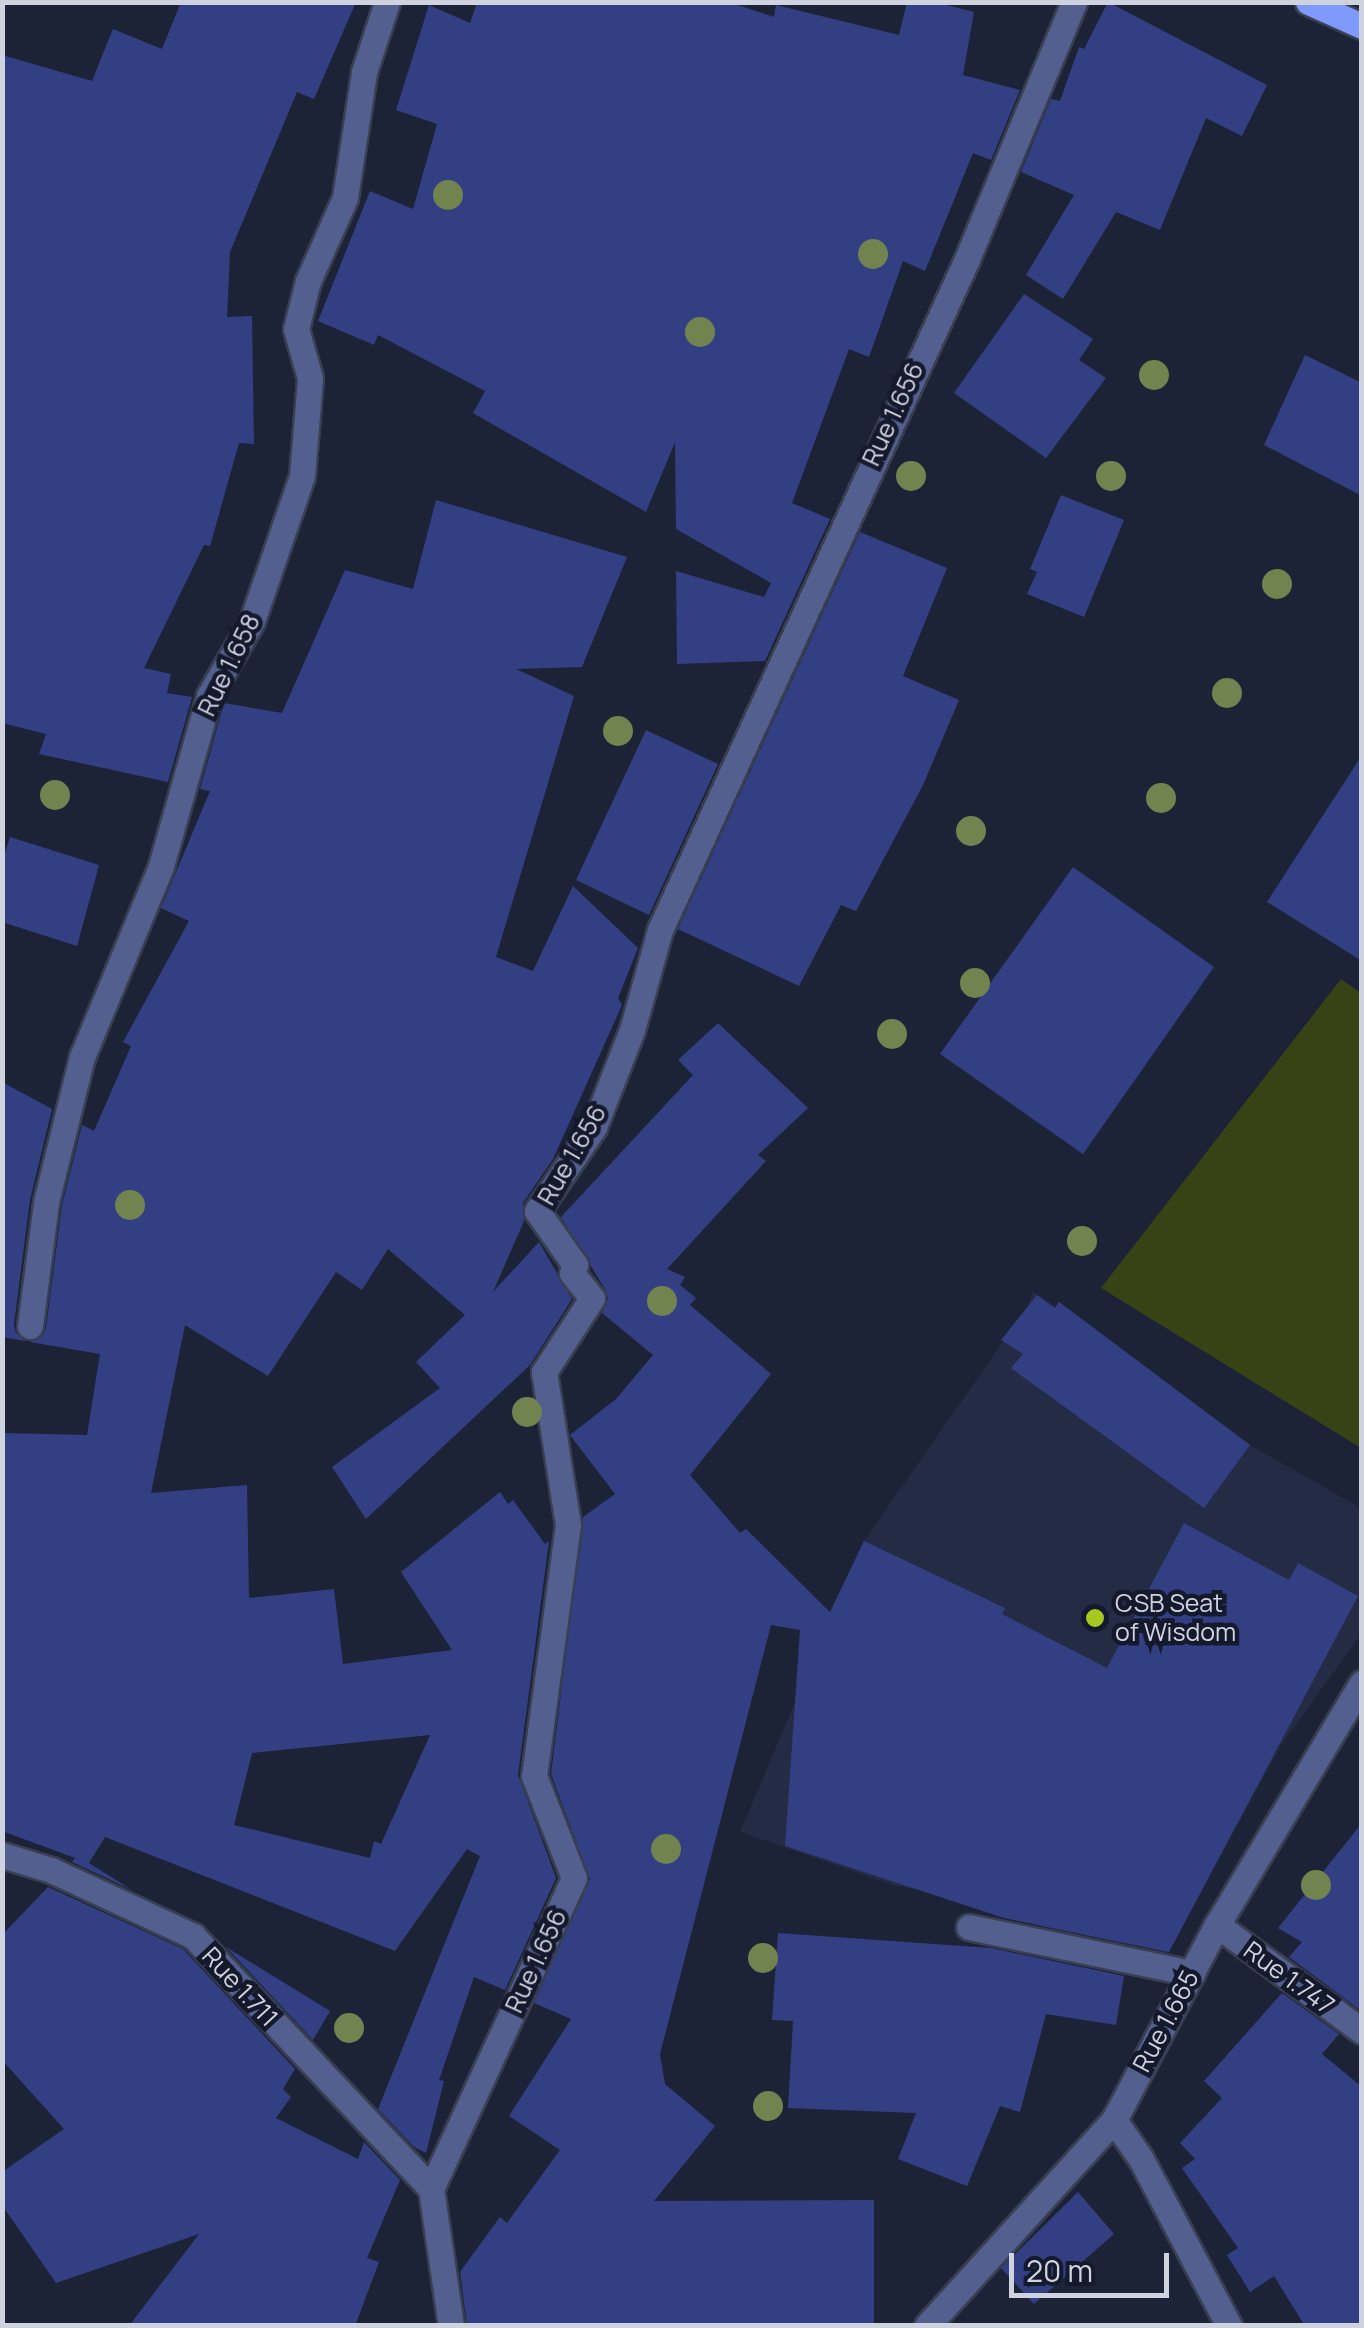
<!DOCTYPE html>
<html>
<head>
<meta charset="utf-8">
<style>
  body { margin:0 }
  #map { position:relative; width:1364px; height:2328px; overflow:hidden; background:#1d2336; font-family:Manrope,sans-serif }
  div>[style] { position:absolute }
  .built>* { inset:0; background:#242b45 }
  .green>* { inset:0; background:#384315 }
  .building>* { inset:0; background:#324083 }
  .roads { filter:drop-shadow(2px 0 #393f51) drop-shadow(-2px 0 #393f51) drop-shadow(0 2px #393f51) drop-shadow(0 -2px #393f51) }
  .minor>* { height:25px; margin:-12.5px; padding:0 12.5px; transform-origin:12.5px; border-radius:12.5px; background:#525f8f }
  .major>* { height:25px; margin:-12.5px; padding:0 12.5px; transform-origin:12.5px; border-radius:12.5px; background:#8099fc }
  .trees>* { width:30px; height:30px; margin:-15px; border-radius:50%; background:#71834e }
  .dots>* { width:28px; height:28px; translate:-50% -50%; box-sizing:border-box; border:5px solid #14192c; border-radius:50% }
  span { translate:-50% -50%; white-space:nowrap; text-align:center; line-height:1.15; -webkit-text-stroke:9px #14192c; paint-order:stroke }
  .street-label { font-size:25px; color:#cfd3e0 }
  .poi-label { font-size:25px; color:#cfd3e0 }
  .left { translate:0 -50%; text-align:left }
  .frame { position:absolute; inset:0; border:5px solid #cfd3e0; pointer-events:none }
  .scale { position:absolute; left:1009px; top:2253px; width:160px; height:45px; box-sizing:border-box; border:5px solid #cfd3e0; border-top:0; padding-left:12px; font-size:30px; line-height:35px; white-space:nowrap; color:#cfd3e0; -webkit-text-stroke:8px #14192c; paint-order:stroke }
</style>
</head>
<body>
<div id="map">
  <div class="built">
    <i style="clip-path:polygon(1032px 1291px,1055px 1307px,1059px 1302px,1250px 1445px,1361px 1508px,1359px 1637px,1281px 1745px,1161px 1966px,940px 1893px,896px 1886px,740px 1832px,864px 1541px,1028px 1306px)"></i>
  </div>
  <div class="green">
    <i style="clip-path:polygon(1341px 979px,1362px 994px,1361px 1448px,1101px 1288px)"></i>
  </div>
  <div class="building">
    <i style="clip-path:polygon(181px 2px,356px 2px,314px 99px,297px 92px,230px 252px,227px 317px,252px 316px,254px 444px,239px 443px,210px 546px,204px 545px,144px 668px,171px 674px,167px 693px,192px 697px,168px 782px,39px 754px,46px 734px,2px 723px,2px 55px,92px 81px,113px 29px,162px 49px)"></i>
    <i style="clip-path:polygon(477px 2px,729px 2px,774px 17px,776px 5px,899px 35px,907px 2px,935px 2px,974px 12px,963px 75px,1020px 90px,991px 160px,973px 153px,925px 271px,903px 261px,869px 357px,849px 349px,792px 503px,830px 519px,765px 661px,677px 664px,676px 571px,764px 597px,771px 583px,676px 529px,675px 442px,646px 512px,473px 413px,485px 391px,378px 335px,374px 345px,318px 321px,370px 191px,413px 209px,437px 124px,396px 110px,429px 5px,470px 23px)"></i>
    <i style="clip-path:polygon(1108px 2px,1267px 85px,1242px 136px,1206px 118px,1160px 230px,1116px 212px,1063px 299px,1026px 275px,1074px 195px,1021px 172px,1051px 99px,1060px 101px,1079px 47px,1084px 49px)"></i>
    <i style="clip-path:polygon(1024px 294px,1093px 339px,1079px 360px,1106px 378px,1046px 458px,954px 393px)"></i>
    <i style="clip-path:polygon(1305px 355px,1362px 383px,1362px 496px,1264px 445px)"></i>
    <i style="clip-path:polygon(1061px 495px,1124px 520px,1084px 617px,1027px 594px,1037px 572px,1030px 569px)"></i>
    <i style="clip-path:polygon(evenodd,436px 500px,627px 557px,582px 667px,516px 669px,574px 696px,496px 957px,533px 971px,573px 886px,638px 948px,618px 998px,622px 1005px,553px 1159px,523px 1203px,524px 1221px,493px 1292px,539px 1242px,572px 1299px,530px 1365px,366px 1519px,332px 1467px,440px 1388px,416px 1362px,465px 1315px,388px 1249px,362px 1290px,336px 1272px,268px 1376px,185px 1325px,151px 1493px,247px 1485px,249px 1598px,334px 1589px,343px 1664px,452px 1650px,401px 1572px,500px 1492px,508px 1504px,513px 1500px,545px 1544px,549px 1541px,518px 1775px,556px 1878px,505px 1990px,474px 1977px,439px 2080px,444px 2081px,426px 2153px,414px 2147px,378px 2109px,480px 1856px,467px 1849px,395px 1951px,105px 1837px,89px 1863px,132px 1890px,72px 1862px,75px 1858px,2px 1831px,2px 1433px,87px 1435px,100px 1354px,30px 1342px,42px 1337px,46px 1328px,62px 1205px,82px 1125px,94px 1131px,131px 1046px,123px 1042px,189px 921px,161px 908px,210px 791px,200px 789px,224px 703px,282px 713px,345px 570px,413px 589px,436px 500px,430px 1735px,381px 1844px,374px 1841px,370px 1858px,234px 1825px,252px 1753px,430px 1735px)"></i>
    <i style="clip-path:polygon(860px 532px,947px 568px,903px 676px,959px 700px,923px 785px,856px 911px,841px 905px,799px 986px,678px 929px)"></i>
    <i style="clip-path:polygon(646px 730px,718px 764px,649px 915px,576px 880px)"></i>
    <i style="clip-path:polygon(1362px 755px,1362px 961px,1267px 902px)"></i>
    <i style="clip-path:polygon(10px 837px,99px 865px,77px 946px,2px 922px,2px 862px)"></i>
    <i style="clip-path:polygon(1073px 867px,1214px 967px,1083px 1154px,940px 1054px)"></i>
    <i style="clip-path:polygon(718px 1023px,808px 1108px,758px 1155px,766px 1161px,667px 1269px,685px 1277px,680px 1285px,696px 1298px,690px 1305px,771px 1374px,690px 1475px,740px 1533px,746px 1529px,830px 1612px,864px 1541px,1005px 1608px,1002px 1614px,1107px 1668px,1184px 1523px,1289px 1580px,1298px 1563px,1358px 1596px,1169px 1952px,1004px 1918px,785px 1846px,800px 1630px,771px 1625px,660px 2054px,665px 2084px,715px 2126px,654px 2201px,874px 2200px,874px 2326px,467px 2326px,460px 2272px,500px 2217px,507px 2223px,560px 2150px,509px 2116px,571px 2019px,534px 2003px,590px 1879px,551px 1774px,583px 1517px,615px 1494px,570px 1435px,616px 1399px,653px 1355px,602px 1313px,608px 1298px,605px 1289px,561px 1217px,693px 1075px,678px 1060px)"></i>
    <i style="clip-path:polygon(2px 1082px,52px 1109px,30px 1200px,14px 1324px,16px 1333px,25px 1341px,2px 1337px)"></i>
    <i style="clip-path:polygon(1037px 1295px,1055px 1308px,1059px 1302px,1250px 1445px,1204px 1508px,1011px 1368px,1023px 1354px,1001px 1340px)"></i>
    <i style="clip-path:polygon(1362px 1823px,1362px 2008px,1360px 2010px,1289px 1957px,1302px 1942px,1278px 1928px)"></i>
    <i style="clip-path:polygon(48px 1887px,183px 1949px,295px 2069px,283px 2089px,291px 2097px,276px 2118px,358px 2159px,364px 2142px,400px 2180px,367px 2258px,379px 2262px,355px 2326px,129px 2326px,199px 2234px,56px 2283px,2px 2205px,2px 2172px,64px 2129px,2px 2060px,2px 1935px)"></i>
    <i style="clip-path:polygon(778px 1933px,991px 1948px,1124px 1976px,1116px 2025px,1046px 2014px,1020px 2112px,1000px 2106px,967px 2186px,898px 2159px,916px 2113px,788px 2108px,793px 2021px,772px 2020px)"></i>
    <i style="clip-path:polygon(226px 1947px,330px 2011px,313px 2040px)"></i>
    <i style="clip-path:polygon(1282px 1993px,1339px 2034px,1322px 2054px,1362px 2087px,1362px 2326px,1305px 2326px,1274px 2276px,1250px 2292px,1227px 2255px,1238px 2248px,1182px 2168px,1195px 2159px,1180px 2143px,1222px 2098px,1204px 2081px)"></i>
    <i style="clip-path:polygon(1078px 2192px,1114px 2234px,1034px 2304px,1001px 2268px)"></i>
  </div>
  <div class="roads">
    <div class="minor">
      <i style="left:30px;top:1326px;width:125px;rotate:-82.6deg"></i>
      <i style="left:46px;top:1202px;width:149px;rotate:-76.1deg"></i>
      <i style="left:82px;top:1057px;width:207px;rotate:-67.5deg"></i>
      <i style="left:161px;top:866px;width:177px;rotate:-74.2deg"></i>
      <i style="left:209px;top:696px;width:86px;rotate:-60.2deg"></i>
      <i style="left:252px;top:621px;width:153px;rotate:-71deg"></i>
      <i style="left:302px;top:476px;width:98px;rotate:-85.3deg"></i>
      <i style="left:310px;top:378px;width:51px;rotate:-105.9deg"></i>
      <i style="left:296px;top:329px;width:49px;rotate:-76deg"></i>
      <i style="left:308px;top:281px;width:91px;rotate:-66deg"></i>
      <i style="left:345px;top:198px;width:127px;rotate:-81.4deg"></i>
      <i style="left:364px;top:72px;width:74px;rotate:-71.8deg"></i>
      <i style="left:2px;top:1855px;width:51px;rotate:17deg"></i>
      <i style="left:51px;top:1870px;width:157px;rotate:24.9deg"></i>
      <i style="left:193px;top:1936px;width:347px;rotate:46.7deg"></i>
      <i style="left:1217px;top:1925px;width:180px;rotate:36.2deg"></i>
      <i style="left:969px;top:1927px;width:228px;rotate:11.7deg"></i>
      <i style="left:1114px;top:2120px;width:47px;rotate:55.3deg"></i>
      <i style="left:1141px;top:2159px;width:189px;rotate:62.2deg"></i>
      <i style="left:451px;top:2326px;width:138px;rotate:-98.3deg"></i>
      <i style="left:431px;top:2189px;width:342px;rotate:-65.3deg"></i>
      <i style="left:574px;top:1878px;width:110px;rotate:-111.4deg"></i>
      <i style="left:534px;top:1776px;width:253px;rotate:-82.3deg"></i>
      <i style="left:568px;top:1525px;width:155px;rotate:-98.9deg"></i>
      <i style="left:544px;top:1372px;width:88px;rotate:-57deg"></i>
      <i style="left:592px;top:1298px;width:32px;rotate:-129deg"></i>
      <i style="left:572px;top:1273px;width:9px;rotate:-69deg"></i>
      <i style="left:575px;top:1265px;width:66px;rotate:-125.1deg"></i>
      <i style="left:537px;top:1211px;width:102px;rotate:-55.8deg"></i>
      <i style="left:594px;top:1127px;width:104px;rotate:-68.6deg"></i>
      <i style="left:632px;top:1030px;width:104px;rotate:-74.4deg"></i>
      <i style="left:660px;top:930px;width:738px;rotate:-65.41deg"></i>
      <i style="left:967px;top:259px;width:278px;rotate:-67.4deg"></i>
      <i style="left:927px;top:2326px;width:278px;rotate:-47.8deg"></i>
      <i style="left:1114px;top:2120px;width:221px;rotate:-62.2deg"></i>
      <i style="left:1217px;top:1925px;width:282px;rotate:-59.1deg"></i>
    </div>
    <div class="major">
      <i style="left:1308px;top:2px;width:59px;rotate:24deg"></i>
    </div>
  </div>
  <div class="trees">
    <i style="left:448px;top:195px"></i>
    <i style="left:873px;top:254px"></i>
    <i style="left:700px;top:332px"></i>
    <i style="left:1154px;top:375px"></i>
    <i style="left:911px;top:476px"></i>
    <i style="left:1111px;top:476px"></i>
    <i style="left:1277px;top:584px"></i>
    <i style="left:1227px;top:693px"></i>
    <i style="left:618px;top:731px"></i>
    <i style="left:55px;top:795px"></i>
    <i style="left:1161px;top:798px"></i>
    <i style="left:971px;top:831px"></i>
    <i style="left:975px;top:983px"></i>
    <i style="left:892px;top:1034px"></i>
    <i style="left:130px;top:1205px"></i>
    <i style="left:1082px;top:1241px"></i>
    <i style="left:662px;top:1301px"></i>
    <i style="left:527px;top:1412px"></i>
    <i style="left:666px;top:1849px"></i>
    <i style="left:1316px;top:1885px"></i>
    <i style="left:763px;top:1958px"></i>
    <i style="left:349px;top:2028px"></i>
    <i style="left:768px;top:2106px"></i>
  </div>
  <div class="dots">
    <i style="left:1095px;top:1618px;background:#a6c821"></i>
  </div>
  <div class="street-label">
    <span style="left:893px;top:414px;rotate:-65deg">Rue 1.656</span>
    <span style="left:229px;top:665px;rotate:-64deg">Rue 1.658</span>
    <span style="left:572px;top:1155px;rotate:-60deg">Rue 1.656</span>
    <span style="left:536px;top:1961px;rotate:-65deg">Rue 1.656</span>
    <span style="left:1289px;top:1978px;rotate:36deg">Rue 1.747</span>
    <span style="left:240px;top:1987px;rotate:47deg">Rue 1.711</span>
    <span style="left:1166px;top:2021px;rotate:-62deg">Rue 1.665</span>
  </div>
  <div class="poi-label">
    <span class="left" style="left:1115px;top:1618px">CSB Seat<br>of Wisdom</span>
  </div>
  <div class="frame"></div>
  <div class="scale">20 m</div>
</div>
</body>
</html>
